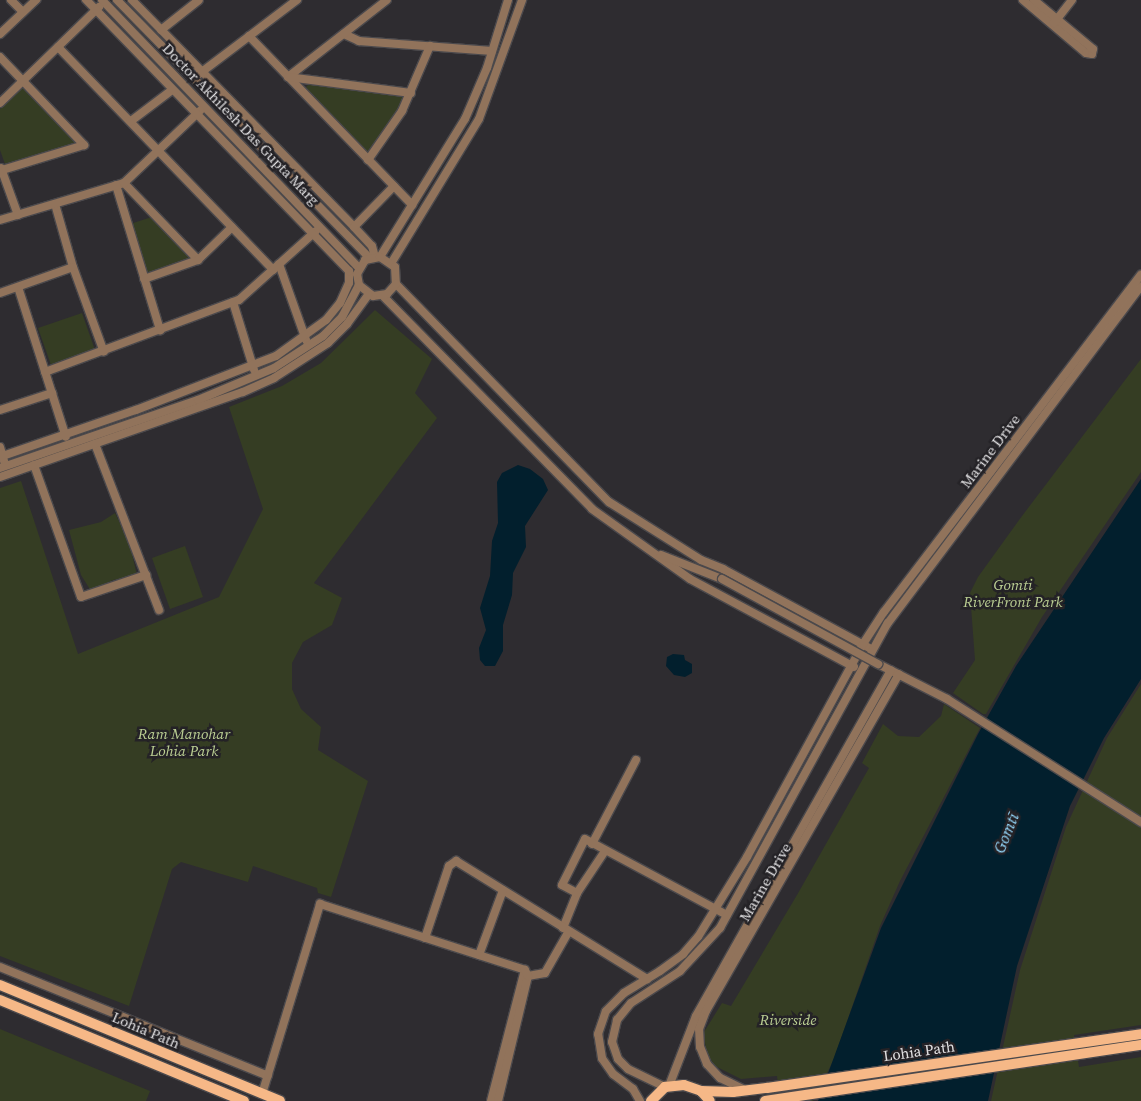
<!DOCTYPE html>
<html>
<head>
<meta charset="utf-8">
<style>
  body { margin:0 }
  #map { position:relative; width:1141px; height:1101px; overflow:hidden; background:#2e2c30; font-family:"Source Serif 4",serif }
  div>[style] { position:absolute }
  .green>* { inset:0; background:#353d23 }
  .water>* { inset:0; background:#021f2d }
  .roads { filter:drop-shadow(1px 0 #4b494c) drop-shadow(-1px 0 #4b494c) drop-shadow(0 1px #4b494c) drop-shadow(0 -1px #4b494c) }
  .minor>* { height:8px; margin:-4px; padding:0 4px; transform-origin:4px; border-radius:4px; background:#91735b }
  .major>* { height:10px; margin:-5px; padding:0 5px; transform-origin:5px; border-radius:5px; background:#f6b887 }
  .bridges { filter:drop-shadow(1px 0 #4b494c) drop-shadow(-1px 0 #4b494c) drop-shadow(0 1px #4b494c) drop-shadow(0 -1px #4b494c) }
  .minor-bridge>* { height:8px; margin:-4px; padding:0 4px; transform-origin:4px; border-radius:4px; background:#91735b }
  span { translate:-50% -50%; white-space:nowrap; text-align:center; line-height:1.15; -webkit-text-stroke:5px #242226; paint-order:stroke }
  .street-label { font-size:15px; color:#e1e0e2 }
  .park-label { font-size:15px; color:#bbcf93; font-style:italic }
  .water-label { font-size:16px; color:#97dbff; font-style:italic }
</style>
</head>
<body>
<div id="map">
  <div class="green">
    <i style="clip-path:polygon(309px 84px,405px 97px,368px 155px,305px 88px)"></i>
    <i style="clip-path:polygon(24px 86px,77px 142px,5px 164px,0 150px,0 109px)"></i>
    <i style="clip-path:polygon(152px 217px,192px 259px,147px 275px,130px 224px)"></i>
    <i style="clip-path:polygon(375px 310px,432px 359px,415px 393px,437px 418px,314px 583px,342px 598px,332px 625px,303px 642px,292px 663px,292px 689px,301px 709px,321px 727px,318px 750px,368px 781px,331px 897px,318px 893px,317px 888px,253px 866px,248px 882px,181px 862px,172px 869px,129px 1006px,0 956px,0 488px,21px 481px,78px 654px,219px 597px,263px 509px,229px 407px,282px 386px,321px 363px)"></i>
    <i style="clip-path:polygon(82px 313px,95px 350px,51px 365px,38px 328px)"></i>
    <i style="clip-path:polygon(1141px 359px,1141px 472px,1042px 617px,986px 714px,983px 714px,953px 693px,975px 660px,970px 593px,978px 577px,1022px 516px)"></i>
    <i style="clip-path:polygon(115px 513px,129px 542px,137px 575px,113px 580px,91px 591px,81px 575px,69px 530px,101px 522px)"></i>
    <i style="clip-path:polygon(185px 546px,203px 597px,170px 609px,152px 558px)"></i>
    <i style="clip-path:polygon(1141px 684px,1141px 1025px,1074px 1035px,1079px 1067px,1141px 1057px,1141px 1101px,991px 1101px,1020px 970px,1066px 827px,1107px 738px)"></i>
    <i style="clip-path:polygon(944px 704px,980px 728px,900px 881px,880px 926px,834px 1059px,813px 1101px,780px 1101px,777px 1076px,741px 1079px,715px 1066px,706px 1052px,704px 1032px,722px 1003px,731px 1006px,797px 895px,869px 768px,862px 763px,883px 724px,898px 736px,919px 737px,941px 716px)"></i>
    <i style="clip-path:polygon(0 1029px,150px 1091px,146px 1101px,0 1101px)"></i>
  </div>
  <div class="water">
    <i style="clip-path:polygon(518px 465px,530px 469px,543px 479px,548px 490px,525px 526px,526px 547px,513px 573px,512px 595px,503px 625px,503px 651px,495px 666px,485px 666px,480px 660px,479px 648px,486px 630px,480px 608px,490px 576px,492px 541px,498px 523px,497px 482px,502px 473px)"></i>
    <i style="clip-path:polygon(1141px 479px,1141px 679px,1104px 738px,1070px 806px,1017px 966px,988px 1101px,818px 1101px,881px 928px,978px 734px,1016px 666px)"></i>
    <i style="clip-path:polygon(673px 654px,684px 655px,685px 660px,692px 664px,692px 673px,685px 677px,674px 675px,666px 666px,667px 657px)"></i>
  </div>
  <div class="roads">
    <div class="minor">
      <i style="left:11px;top:0;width:17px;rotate:45deg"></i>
      <i style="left:102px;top:0;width:371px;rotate:46.2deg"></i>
      <i style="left:117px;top:0;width:361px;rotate:45.6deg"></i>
      <i style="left:132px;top:0;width:318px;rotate:45.6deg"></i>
      <i style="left:354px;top:227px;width:26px;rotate:47deg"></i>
      <i style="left:372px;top:246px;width:11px;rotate:75deg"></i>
      <i style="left:1023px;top:0;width:82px;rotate:40.1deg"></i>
      <i style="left:1086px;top:53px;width:6px;rotate:9deg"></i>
      <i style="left:1092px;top:54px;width:5px;rotate:-79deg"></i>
      <i style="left:1093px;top:49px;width:77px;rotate:-140.3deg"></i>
      <i style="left:1054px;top:23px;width:29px;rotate:-52deg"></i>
      <i style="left:161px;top:30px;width:48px;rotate:-38.3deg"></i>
      <i style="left:0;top:34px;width:50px;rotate:-43.4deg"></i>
      <i style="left:344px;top:34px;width:17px;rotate:25deg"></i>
      <i style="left:359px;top:41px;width:133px;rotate:4.3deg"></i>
      <i style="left:249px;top:36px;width:235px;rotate:46deg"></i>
      <i style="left:58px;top:47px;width:310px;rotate:46deg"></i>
      <i style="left:0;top:57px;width:122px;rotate:46.3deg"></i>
      <i style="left:84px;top:145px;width:86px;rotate:163deg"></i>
      <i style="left:199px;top:74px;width:123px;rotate:-37.1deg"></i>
      <i style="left:288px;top:77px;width:125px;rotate:-37.9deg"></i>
      <i style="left:288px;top:77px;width:124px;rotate:7.4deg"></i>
      <i style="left:0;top:103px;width:138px;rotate:-44.1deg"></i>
      <i style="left:131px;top:121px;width:51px;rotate:-37.1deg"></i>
      <i style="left:368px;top:160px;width:60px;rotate:-55.2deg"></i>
      <i style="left:402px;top:111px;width:71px;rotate:-66.7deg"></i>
      <i style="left:1px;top:168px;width:50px;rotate:70.1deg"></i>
      <i style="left:124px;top:183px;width:107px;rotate:46.1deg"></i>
      <i style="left:116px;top:185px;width:152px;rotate:73.1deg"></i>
      <i style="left:55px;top:204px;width:66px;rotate:74.1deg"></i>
      <i style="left:73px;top:267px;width:90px;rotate:70deg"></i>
      <i style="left:0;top:220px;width:129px;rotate:-16.6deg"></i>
      <i style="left:124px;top:183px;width:105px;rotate:-43.5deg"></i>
      <i style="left:354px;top:227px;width:57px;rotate:-45.7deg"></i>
      <i style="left:380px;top:257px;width:162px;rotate:-58.4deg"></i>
      <i style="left:465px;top:119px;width:56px;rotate:-66.7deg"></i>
      <i style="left:487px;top:68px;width:71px;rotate:-72.8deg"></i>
      <i style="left:392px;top:262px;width:167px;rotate:-58.7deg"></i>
      <i style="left:479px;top:119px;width:127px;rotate:-70.1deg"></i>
      <i style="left:279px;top:264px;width:81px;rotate:70.4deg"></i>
      <i style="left:144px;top:279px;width:57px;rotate:-19.4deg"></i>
      <i style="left:198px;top:260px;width:47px;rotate:-44.1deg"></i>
      <i style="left:396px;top:284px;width:305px;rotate:45.7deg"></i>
      <i style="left:609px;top:502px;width:109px;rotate:32.2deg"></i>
      <i style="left:701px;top:560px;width:24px;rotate:22deg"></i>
      <i style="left:723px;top:569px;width:170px;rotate:28.4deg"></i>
      <i style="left:18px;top:287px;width:157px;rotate:72.3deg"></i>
      <i style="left:0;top:293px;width:77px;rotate:-19.6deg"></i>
      <i style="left:383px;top:296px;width:298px;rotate:45.5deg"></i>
      <i style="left:592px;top:509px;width:120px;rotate:35.5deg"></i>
      <i style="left:690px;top:579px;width:186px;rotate:28.2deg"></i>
      <i style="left:233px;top:302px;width:71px;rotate:72.8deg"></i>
      <i style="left:45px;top:372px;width:207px;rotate:-20.4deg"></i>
      <i style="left:239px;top:300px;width:103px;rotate:-41.9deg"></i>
      <i style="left:0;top:410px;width:55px;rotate:-18.1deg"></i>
      <i style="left:95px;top:444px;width:178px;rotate:68.9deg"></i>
      <i style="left:0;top:447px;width:15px;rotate:74deg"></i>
      <i style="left:0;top:457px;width:144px;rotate:-19.1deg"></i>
      <i style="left:136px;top:410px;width:150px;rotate:-21.1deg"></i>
      <i style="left:276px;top:356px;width:62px;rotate:-35.8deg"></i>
      <i style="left:326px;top:320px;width:22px;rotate:-51deg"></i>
      <i style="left:340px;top:303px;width:22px;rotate:-66deg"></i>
      <i style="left:349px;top:283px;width:12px;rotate:-90deg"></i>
      <i style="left:349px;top:271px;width:378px;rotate:-134.1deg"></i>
      <i style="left:34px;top:465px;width:140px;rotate:70.4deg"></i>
      <i style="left:81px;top:597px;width:69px;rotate:-18.7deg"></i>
      <i style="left:0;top:468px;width:209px;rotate:-19deg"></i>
      <i style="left:198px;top:400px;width:82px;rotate:-22.8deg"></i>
      <i style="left:274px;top:368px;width:59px;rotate:-33.1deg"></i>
      <i style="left:323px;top:336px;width:27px;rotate:-45deg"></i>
      <i style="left:342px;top:317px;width:36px;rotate:-62deg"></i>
      <i style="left:359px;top:285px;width:11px;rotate:-100deg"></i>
      <i style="left:357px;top:274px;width:16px;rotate:-60deg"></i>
      <i style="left:365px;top:260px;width:15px;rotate:-11deg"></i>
      <i style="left:380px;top:257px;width:18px;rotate:34deg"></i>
      <i style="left:395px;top:267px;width:17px;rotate:87deg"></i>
      <i style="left:396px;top:284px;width:13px;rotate:132deg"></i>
      <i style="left:387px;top:294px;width:14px;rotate:172deg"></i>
      <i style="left:373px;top:296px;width:18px;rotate:-142deg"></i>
      <i style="left:0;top:477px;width:257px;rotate:-19.3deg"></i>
      <i style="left:243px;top:392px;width:34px;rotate:-24deg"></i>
      <i style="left:274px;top:378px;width:64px;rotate:-32.9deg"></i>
      <i style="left:328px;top:343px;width:27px;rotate:-45deg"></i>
      <i style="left:347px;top:324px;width:36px;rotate:-54deg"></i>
      <i style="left:661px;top:555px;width:66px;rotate:21.5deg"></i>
      <i style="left:878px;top:664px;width:77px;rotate:26.9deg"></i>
      <i style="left:947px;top:699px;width:230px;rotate:32.4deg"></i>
      <i style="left:592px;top:844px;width:95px;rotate:-62.4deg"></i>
      <i style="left:577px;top:893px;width:17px;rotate:-152deg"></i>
      <i style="left:562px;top:885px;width:51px;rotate:-63.4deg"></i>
      <i style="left:585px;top:839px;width:161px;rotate:28.2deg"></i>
      <i style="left:563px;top:928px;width:38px;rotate:-68deg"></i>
      <i style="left:577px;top:893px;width:50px;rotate:-56.3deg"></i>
      <i style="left:425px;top:938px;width:76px;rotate:-71.6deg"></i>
      <i style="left:449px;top:866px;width:9px;rotate:-36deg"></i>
      <i style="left:456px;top:861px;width:225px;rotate:31.7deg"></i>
      <i style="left:479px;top:955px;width:69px;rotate:-69.7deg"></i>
      <i style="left:0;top:967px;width:289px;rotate:22.1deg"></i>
      <i style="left:528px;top:976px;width:17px;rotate:-10deg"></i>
      <i style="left:545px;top:973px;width:48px;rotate:-60.3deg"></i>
      <i style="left:669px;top:1086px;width:75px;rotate:-68.9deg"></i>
      <i style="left:696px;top:1016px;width:397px;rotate:-60.6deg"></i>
      <i style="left:665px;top:1087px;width:41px;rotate:-154.1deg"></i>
      <i style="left:628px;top:1069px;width:14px;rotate:-135deg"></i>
      <i style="left:618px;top:1059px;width:18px;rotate:-109deg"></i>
      <i style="left:612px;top:1042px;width:23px;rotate:-77deg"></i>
      <i style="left:617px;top:1020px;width:22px;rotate:-51deg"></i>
      <i style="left:631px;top:1003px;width:59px;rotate:-33.1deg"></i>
      <i style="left:680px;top:971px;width:59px;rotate:-47.1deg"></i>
      <i style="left:720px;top:928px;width:348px;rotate:-61.2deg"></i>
      <i style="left:888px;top:623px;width:421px;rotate:-53.1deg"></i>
      <i style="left:743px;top:1089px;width:25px;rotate:-154deg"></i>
      <i style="left:720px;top:1078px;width:19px;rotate:-133deg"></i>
      <i style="left:707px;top:1064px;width:18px;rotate:-112deg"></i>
      <i style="left:700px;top:1047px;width:18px;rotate:-93deg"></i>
      <i style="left:699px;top:1029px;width:19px;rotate:-69deg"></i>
      <i style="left:706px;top:1011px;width:388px;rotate:-60.2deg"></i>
      <i style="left:262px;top:1094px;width:199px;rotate:-73deg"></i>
      <i style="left:320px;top:904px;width:215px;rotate:17.8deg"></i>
      <i style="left:491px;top:1101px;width:135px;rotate:-75.5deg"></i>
      <i style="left:498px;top:1101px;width:129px;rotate:-76.5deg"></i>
      <i style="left:528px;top:976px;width:7px;rotate:-117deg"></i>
      <i style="left:640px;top:1101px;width:14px;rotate:-120deg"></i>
      <i style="left:633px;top:1089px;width:25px;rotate:-143deg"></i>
      <i style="left:613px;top:1074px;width:19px;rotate:-125deg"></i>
      <i style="left:602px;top:1058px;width:24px;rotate:-99deg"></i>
      <i style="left:598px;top:1034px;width:24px;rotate:-71deg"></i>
      <i style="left:606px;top:1011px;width:25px;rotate:-45deg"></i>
      <i style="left:624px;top:993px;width:42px;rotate:-31.4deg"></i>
      <i style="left:660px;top:971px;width:29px;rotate:-36deg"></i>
      <i style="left:683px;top:954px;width:23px;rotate:-49deg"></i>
      <i style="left:698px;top:937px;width:94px;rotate:-58.5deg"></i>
      <i style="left:747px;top:857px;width:243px;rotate:-61.4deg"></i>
      <i style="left:863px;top:644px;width:38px;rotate:-57deg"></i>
      <i style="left:884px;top:612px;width:424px;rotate:-52.7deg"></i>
    </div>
    <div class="major">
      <i style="left:0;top:985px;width:303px;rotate:22.5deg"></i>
      <i style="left:0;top:1000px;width:264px;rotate:22.5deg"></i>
      <i style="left:701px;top:1091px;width:32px;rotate:2deg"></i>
      <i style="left:733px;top:1092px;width:34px;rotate:-7deg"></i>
      <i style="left:767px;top:1088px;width:378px;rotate:-8.2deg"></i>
      <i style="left:651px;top:1101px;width:20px;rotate:-45deg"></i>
      <i style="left:665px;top:1087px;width:19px;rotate:-6deg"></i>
      <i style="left:684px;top:1085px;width:18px;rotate:19deg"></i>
      <i style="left:701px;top:1091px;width:13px;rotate:48deg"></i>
      <i style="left:765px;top:1101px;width:380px;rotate:-8.5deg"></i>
    </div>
  </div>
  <div class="bridges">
    <div class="minor-bridge">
      <i style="left:722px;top:579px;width:178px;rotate:28.6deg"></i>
    </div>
  </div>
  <div class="street-label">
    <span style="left:241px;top:124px;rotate:46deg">Doctor Akhilesh Das Gupta Marg</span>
    <span style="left:990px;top:451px;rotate:-53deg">Marine Drive</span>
    <span style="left:765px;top:882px;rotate:-60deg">Marine Drive</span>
    <span style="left:146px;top:1030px;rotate:23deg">Lohia Path</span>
    <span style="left:919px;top:1051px;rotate:-8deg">Lohia Path</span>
  </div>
  <div class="park-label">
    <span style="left:1013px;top:593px">Gomti<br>RiverFront Park</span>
    <span style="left:184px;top:742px">Ram Manohar<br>Lohia Park</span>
    <span style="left:788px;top:1020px">Riverside</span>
  </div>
  <div class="water-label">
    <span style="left:1006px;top:833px;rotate:-68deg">Gomtī</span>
  </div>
</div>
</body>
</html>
